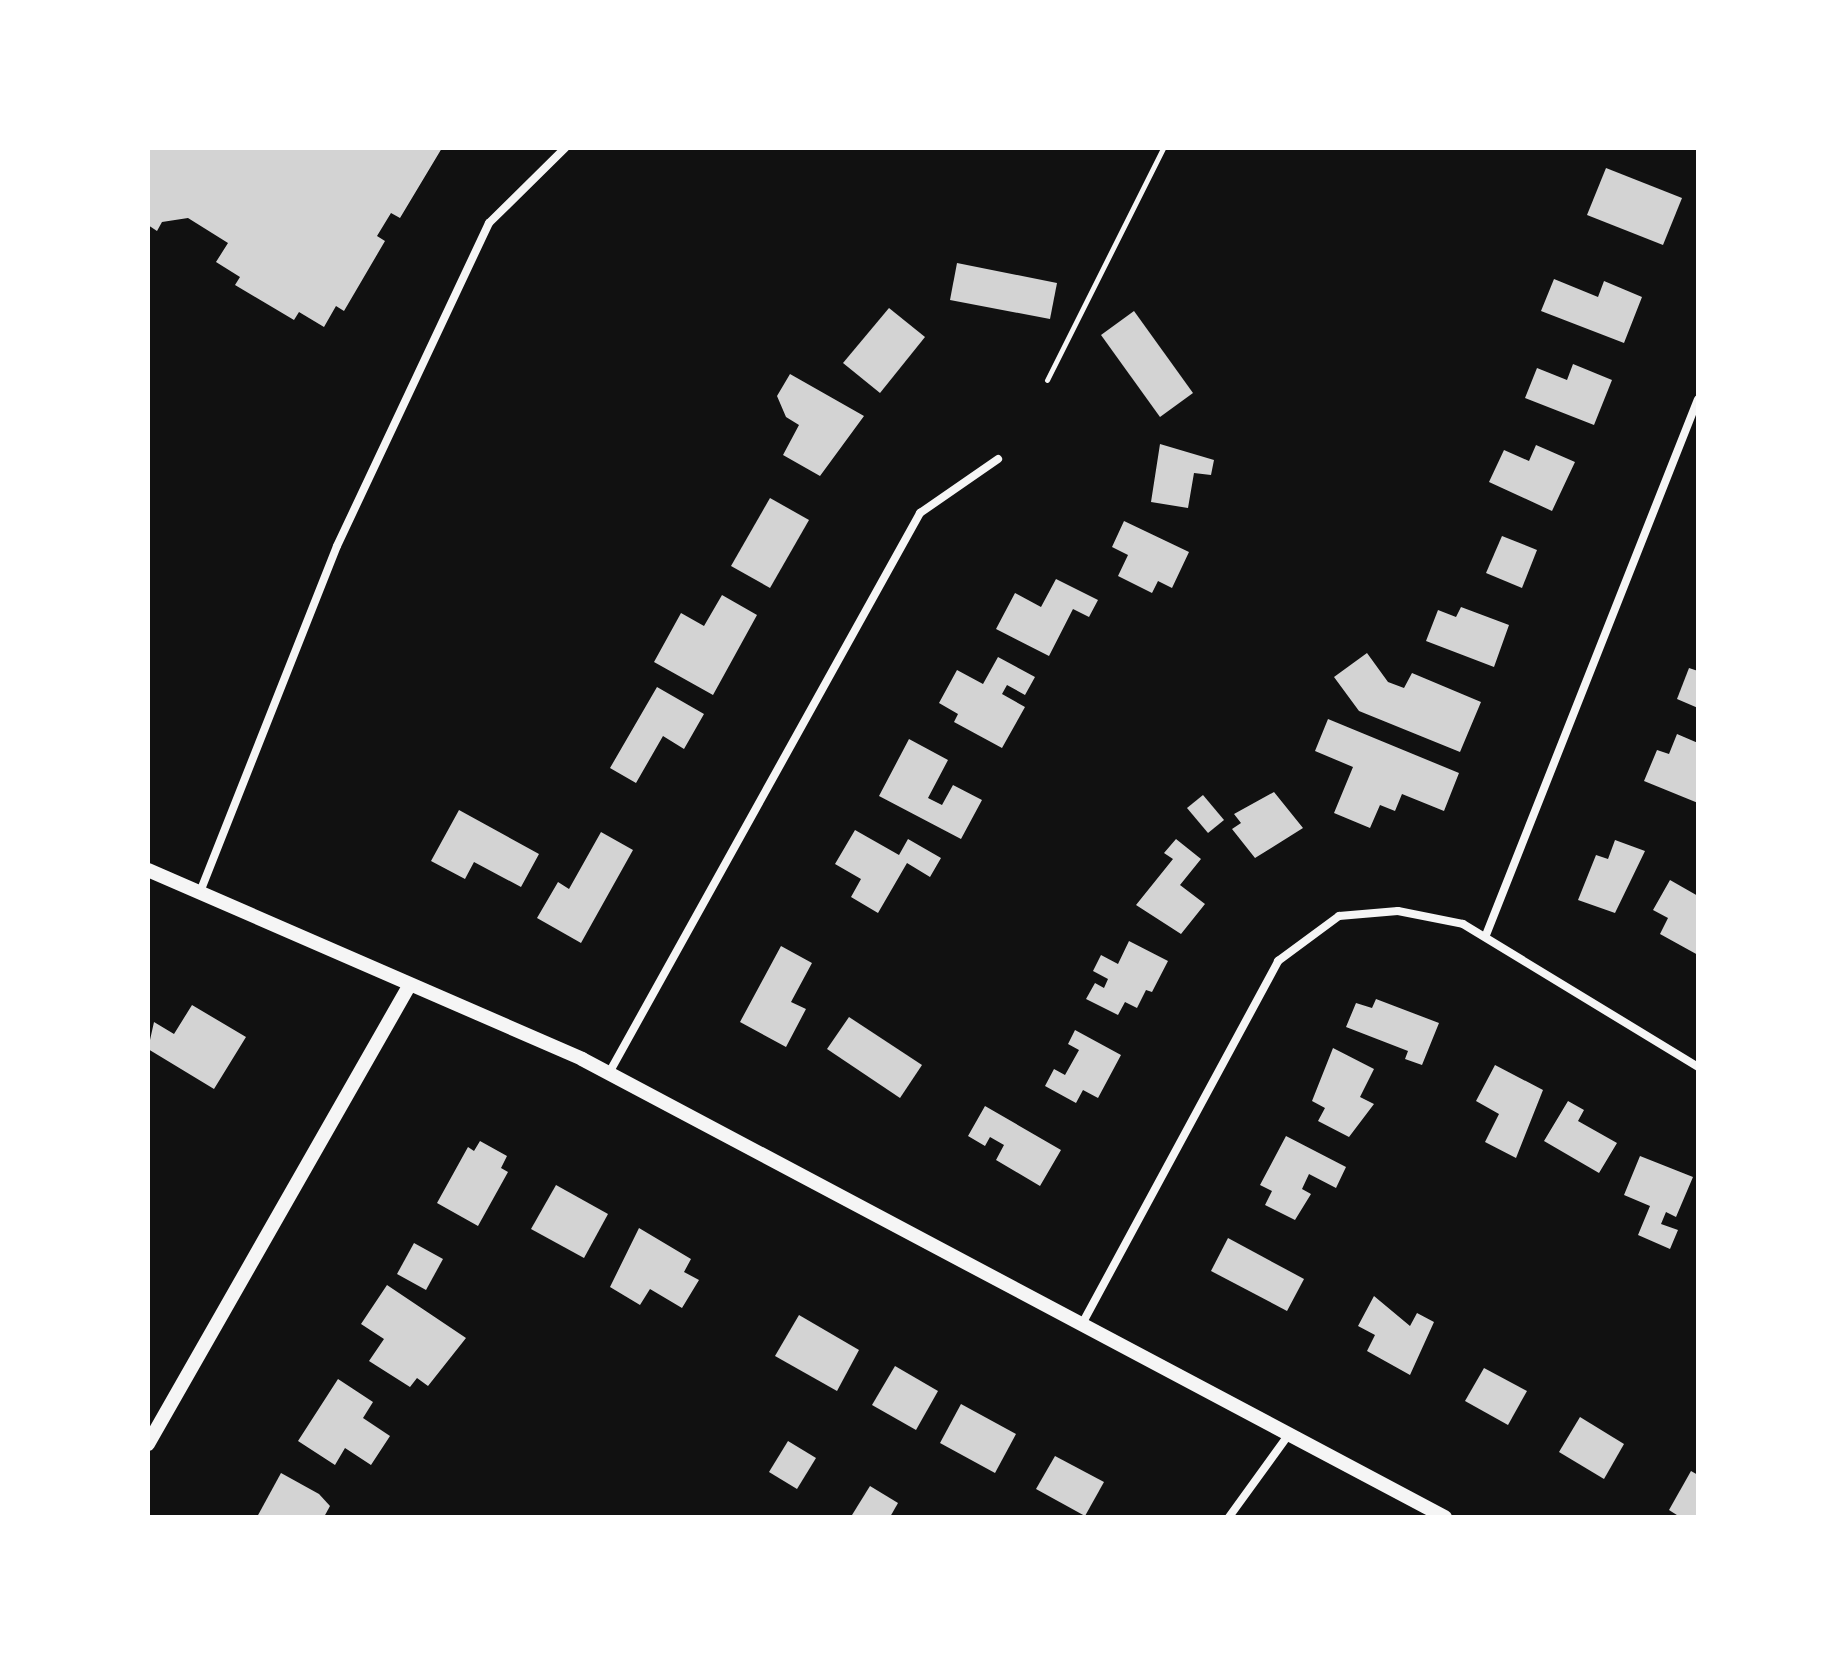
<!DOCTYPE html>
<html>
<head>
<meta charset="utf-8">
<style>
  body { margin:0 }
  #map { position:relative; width:1846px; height:1665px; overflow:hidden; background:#111; font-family:"Crimson Pro",serif }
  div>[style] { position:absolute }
  .building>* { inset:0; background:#d3d3d3 }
  .path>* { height:5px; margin:-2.5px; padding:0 2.5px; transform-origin:2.5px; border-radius:2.5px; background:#f5f5f5 }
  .minor>* { height:8px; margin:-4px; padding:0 4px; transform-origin:4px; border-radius:4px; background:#f5f5f5 }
  .tertiary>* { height:14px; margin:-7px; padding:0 7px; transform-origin:7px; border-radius:7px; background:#f5f5f5 }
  span { translate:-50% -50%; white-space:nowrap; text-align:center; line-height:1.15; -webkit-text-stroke:8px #fff; paint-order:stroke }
  .frame { position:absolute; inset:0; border:150px solid #fff; pointer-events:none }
</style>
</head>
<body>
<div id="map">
  <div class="building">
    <i style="clip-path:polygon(148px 148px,442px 148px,400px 218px,391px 213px,377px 236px,385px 241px,344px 311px,336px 306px,324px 327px,299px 312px,294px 320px,235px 285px,240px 277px,216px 262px,228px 243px,188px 218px,162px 222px,157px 231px,148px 225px)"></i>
    <i style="clip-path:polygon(1606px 168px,1682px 198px,1663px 245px,1587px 215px)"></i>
    <i style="clip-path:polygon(957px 263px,1057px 283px,1050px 319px,950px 300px)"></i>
    <i style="clip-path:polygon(1554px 279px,1598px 297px,1604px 281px,1642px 297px,1624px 343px,1541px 311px)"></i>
    <i style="clip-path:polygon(889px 308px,925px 337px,880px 393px,843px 363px)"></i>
    <i style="clip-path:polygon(1134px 311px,1193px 393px,1160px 417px,1101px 335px)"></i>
    <i style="clip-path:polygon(1573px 364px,1612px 380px,1594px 425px,1525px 398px,1537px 368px,1567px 380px)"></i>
    <i style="clip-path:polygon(790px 374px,864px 416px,820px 476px,783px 455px,799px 425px,786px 417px,777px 396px)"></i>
    <i style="clip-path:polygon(1160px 444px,1214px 460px,1211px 475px,1194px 473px,1188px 508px,1151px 502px)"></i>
    <i style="clip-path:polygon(1536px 445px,1575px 462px,1552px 511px,1489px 482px,1504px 450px,1529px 461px)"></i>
    <i style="clip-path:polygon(770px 498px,809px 520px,770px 588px,731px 566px)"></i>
    <i style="clip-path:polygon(1124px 521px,1189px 552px,1172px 588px,1158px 581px,1152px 593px,1118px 576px,1128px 555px,1112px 547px)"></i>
    <i style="clip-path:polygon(1502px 536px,1537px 550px,1522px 588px,1486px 573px)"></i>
    <i style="clip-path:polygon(1056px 579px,1098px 600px,1089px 617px,1073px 609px,1049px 656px,996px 629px,1015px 593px,1041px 607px)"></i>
    <i style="clip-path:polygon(722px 595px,757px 615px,713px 695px,654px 662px,681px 613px,704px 626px)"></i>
    <i style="clip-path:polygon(1461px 607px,1509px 625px,1494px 667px,1426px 641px,1438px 610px,1456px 617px)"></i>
    <i style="clip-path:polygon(1367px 653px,1388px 682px,1404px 688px,1412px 673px,1481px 702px,1460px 752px,1359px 711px,1334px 677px)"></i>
    <i style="clip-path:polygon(998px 657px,1035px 677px,1025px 695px,1007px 685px,1002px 694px,1025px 707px,1002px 748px,954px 722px,958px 714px,939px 703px,957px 670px,983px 684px)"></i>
    <i style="clip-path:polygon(1689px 668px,1698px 671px,1698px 708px,1677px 699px)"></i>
    <i style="clip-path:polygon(657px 687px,704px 714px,684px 749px,663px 736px,636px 783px,610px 768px)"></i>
    <i style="clip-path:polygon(1328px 719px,1459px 773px,1444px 811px,1402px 794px,1395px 811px,1380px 805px,1370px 828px,1334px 813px,1353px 767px,1315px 751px)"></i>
    <i style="clip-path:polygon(1677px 734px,1698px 743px,1698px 803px,1644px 781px,1657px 750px,1669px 754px)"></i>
    <i style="clip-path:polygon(909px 739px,948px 760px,928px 798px,942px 805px,953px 785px,982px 800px,961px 839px,879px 796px)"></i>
    <i style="clip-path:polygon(1274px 792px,1303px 828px,1255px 858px,1232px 829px,1241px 823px,1234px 814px)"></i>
    <i style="clip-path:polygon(1203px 795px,1224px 820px,1208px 833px,1187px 808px)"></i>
    <i style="clip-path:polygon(459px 810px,539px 854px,521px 887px,474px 862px,465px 879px,431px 861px)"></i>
    <i style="clip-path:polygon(855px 830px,899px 855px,908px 839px,941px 858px,930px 877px,907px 863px,878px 913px,851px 897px,861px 879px,835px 864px)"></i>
    <i style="clip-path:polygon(601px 832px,633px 850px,581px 943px,537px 918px,558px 882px,569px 889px)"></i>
    <i style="clip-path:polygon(1176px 839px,1201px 859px,1180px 885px,1205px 904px,1181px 934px,1136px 905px,1173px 859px,1164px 853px)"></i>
    <i style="clip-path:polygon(1615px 840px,1645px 851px,1615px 913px,1578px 900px,1596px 855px,1608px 859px)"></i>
    <i style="clip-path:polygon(1670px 880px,1698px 896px,1698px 955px,1660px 934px,1668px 918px,1653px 910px)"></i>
    <i style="clip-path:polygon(1129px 941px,1168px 961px,1152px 992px,1146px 990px,1137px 1008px,1125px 1002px,1118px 1015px,1086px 999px,1095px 983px,1104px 988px,1108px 979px,1093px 971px,1101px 955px,1118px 964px)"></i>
    <i style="clip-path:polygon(781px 946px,812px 963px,791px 1002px,806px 1009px,786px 1047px,740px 1022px)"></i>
    <i style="clip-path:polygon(1376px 999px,1439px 1023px,1422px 1065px,1405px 1059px,1408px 1051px,1346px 1027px,1356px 1003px,1372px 1008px)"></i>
    <i style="clip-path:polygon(192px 1005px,246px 1037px,214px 1089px,148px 1049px,154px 1022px,174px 1034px)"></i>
    <i style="clip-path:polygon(849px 1017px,922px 1065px,900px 1098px,827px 1049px)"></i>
    <i style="clip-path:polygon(1075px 1030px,1121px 1055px,1098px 1098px,1083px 1090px,1076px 1103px,1045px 1086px,1054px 1069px,1065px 1075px,1079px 1050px,1068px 1044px)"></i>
    <i style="clip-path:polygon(1333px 1048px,1374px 1069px,1360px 1097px,1374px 1104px,1349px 1137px,1318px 1121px,1325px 1108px,1312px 1101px)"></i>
    <i style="clip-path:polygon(1495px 1065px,1543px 1090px,1516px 1158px,1485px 1142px,1499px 1114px,1476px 1101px)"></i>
    <i style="clip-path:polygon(1568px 1101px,1584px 1110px,1578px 1121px,1617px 1143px,1599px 1173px,1544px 1141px)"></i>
    <i style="clip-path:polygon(985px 1106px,1061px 1150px,1040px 1186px,996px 1160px,1004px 1145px,990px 1137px,985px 1146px,968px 1136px)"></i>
    <i style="clip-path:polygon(1286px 1136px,1346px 1167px,1336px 1188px,1309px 1174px,1302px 1189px,1311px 1194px,1295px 1220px,1265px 1205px,1272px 1191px,1260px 1185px)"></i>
    <i style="clip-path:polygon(480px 1141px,507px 1156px,501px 1168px,508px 1172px,478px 1226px,437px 1203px,468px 1147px,474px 1151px)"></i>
    <i style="clip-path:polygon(1640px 1156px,1693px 1177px,1676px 1217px,1666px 1212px,1661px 1224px,1678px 1230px,1670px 1249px,1638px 1235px,1650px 1206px,1624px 1195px)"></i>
    <i style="clip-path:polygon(556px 1185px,608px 1214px,584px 1258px,531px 1229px)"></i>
    <i style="clip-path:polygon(639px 1228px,691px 1259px,684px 1272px,699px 1280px,682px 1308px,650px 1289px,640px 1305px,610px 1287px)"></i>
    <i style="clip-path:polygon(1228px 1238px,1304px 1279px,1287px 1311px,1211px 1271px)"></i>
    <i style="clip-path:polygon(414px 1243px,443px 1259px,426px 1290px,397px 1274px)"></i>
    <i style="clip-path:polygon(387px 1285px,466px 1338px,428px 1386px,417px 1378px,410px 1387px,369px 1361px,384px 1339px,361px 1324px)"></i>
    <i style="clip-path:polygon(1374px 1296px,1410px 1326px,1417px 1313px,1434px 1322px,1410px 1375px,1367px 1351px,1375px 1335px,1358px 1326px)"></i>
    <i style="clip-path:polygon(799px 1315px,859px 1350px,837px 1391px,775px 1356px)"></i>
    <i style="clip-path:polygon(895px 1366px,938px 1391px,916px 1430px,872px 1405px)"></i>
    <i style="clip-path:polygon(1484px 1368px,1527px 1391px,1508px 1425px,1465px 1401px)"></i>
    <i style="clip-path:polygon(338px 1379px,373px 1402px,363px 1418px,390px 1436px,371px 1465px,345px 1448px,335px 1465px,298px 1441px)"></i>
    <i style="clip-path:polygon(961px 1404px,1016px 1434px,995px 1473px,940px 1443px)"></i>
    <i style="clip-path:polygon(1580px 1417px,1624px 1444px,1604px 1479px,1559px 1452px)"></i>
    <i style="clip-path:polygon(788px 1441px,816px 1458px,797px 1489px,769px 1472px)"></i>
    <i style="clip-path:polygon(1055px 1456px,1104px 1482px,1085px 1516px,1036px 1489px)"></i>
    <i style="clip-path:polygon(1691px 1471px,1698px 1475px,1698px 1517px,1680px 1517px,1669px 1510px)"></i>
    <i style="clip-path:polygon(281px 1473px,319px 1494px,330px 1506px,324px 1517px,257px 1517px)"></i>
    <i style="clip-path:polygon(870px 1486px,898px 1503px,890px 1517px,852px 1515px)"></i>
  </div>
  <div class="path">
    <i style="left:1047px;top:380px;width:259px;rotate:-63.4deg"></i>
  </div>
  <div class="minor">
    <i style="left:200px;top:892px;width:372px;rotate:-68.4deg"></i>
    <i style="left:337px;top:546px;width:357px;rotate:-64.8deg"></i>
    <i style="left:489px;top:223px;width:107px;rotate:-44.6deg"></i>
    <i style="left:1486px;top:935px;width:576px;rotate:-68.42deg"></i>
    <i style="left:609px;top:1073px;width:641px;rotate:-60.95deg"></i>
    <i style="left:920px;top:513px;width:95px;rotate:-34.7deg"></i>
    <i style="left:1082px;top:1324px;width:413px;rotate:-61.6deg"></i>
    <i style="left:1278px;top:961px;width:76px;rotate:-36.4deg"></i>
    <i style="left:1339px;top:916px;width:59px;rotate:-4.8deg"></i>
    <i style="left:1398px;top:911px;width:66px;rotate:11.3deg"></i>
    <i style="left:1463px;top:924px;width:275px;rotate:31.3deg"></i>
    <i style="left:1229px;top:1517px;width:102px;rotate:-54.1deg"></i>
  </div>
  <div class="tertiary">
    <i style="left:148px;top:870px;width:473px;rotate:23.5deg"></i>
    <i style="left:582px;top:1059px;width:977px;rotate:27.96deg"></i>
    <i style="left:148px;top:1444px;width:527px;rotate:-60.32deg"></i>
  </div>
  <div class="frame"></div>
</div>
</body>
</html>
